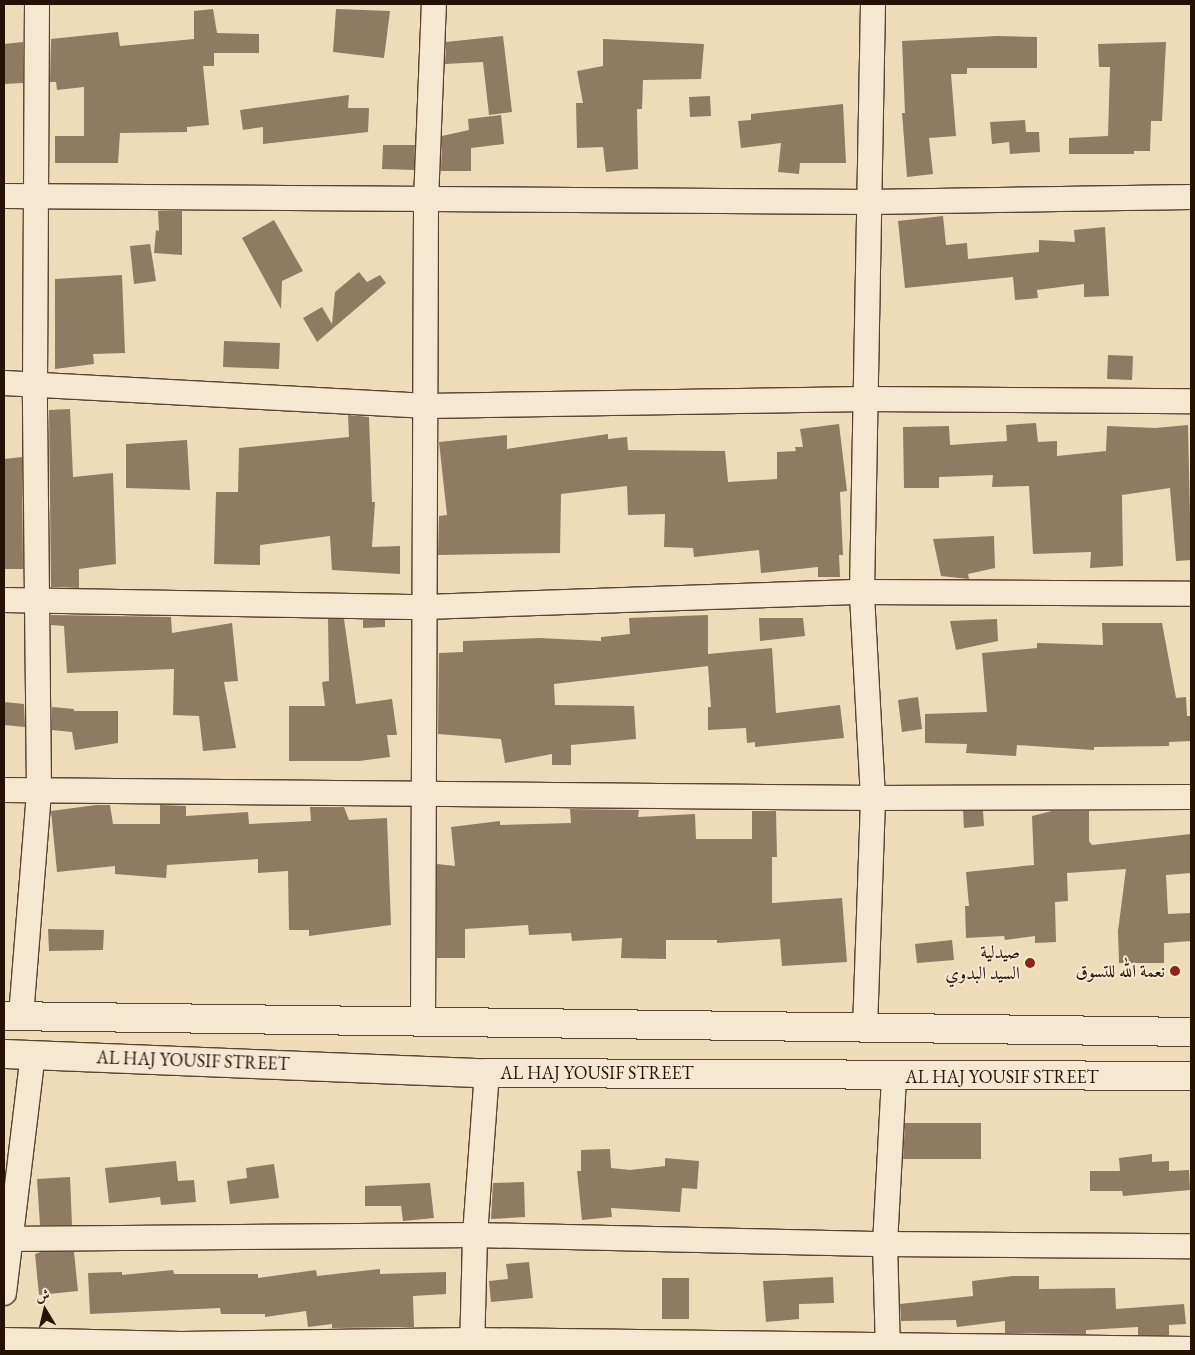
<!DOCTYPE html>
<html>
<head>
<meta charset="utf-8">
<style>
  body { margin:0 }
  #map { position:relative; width:1195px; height:1355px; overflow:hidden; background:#eedcb8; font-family:"EB Garamond",Amiri,serif }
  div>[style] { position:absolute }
  .building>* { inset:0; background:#8e7b62 }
  .roads { filter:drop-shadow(1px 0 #574432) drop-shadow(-1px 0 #574432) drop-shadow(0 1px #574432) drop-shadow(0 -1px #574432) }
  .minor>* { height:24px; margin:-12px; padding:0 12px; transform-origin:12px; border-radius:12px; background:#f4e8d1 }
  .secondary>* { height:28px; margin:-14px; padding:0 14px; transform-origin:14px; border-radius:14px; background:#f4e8d1 }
  .dots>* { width:14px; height:14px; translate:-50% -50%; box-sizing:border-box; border:2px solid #f4e8d1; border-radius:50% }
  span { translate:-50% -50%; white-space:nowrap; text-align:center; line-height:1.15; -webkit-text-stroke:4px #f4e8d1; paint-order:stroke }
  .poi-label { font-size:18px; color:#251205 }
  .right { translate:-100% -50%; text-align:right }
  .street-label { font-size:18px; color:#251205 }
  .frame { position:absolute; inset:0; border:5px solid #251205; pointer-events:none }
  .north { position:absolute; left:20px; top:1285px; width:50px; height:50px; -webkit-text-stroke:4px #f4e8d1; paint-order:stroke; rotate:351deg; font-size:14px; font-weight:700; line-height:20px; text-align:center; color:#251205 }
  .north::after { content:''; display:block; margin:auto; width:18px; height:22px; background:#251205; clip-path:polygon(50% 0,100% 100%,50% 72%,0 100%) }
</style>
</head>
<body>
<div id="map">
  <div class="building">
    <i style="clip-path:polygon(213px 9px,217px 33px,259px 34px,259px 53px,214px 53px,214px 66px,203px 66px,209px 125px,187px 127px,187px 132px,120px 133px,118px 163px,55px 163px,55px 136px,84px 136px,84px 87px,57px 90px,56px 82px,50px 82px,51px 39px,118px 32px,120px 46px,194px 39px,194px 11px)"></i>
    <i style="clip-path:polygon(336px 9px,390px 11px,384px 58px,333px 52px)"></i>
    <i style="clip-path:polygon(503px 36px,512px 112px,489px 115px,483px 62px,445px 64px,446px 42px)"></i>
    <i style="clip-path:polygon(997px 36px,1037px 37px,1037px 68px,967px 68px,967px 74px,951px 74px,956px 136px,929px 138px,933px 174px,907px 177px,902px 113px,905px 113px,902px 41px)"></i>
    <i style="clip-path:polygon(603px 39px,704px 44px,701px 79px,643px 80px,642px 109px,637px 109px,638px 169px,606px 172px,603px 147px,577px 148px,576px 103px,583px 103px,577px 71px,603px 66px)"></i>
    <i style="clip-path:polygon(23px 42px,23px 83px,4px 84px,4px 44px)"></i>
    <i style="clip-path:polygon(1166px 42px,1162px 121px,1151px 121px,1150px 151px,1134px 151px,1134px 154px,1069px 154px,1069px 138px,1108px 136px,1110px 67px,1099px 67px,1098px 44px)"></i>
    <i style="clip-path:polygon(349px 95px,348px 108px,369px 108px,368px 132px,263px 144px,263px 127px,243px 130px,240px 110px)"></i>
    <i style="clip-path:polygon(710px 96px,711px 116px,690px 117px,689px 97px)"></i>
    <i style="clip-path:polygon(843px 104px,846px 163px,800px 163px,799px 174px,778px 172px,781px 143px,741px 148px,738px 121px,751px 120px,751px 114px)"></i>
    <i style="clip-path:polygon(501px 115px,504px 144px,471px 148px,471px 171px,441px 171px,442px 136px,469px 130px,468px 119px)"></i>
    <i style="clip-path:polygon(1025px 120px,1026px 132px,1039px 132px,1040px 152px,1010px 154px,1009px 142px,992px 144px,990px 122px)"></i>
    <i style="clip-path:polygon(383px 145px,415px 145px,414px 170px,382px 169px)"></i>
    <i style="clip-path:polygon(158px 211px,182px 211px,182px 255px,154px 253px,156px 230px,159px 231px)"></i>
    <i style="clip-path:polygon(943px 216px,946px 245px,967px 243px,968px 259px,1039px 252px,1039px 240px,1075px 242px,1074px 230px,1105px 227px,1109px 296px,1084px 297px,1084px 284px,1037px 290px,1038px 298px,1015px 300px,1013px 277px,905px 288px,898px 221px)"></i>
    <i style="clip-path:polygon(274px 220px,303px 271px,282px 281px,281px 309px,242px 238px)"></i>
    <i style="clip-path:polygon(150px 244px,156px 281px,134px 284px,130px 246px)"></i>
    <i style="clip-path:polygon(359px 272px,367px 282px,380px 275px,386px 283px,317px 342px,303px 318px,322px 307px,332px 324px,335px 292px)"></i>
    <i style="clip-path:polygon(122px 275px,125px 353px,93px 354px,94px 364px,55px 369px,55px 279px)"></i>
    <i style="clip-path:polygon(224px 341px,280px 343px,279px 369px,223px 367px)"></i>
    <i style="clip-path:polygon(1108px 355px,1133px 356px,1132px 380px,1107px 379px)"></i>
    <i style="clip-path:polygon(70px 409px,73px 477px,113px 473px,116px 564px,79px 569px,79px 588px,51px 587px,49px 410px)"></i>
    <i style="clip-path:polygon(348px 415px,369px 417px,372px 502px,375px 502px,372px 547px,400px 546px,400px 574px,332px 570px,330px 536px,260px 545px,260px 565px,214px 564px,216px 492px,238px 492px,239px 448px,349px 437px)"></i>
    <i style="clip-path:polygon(1036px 423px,1038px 442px,1057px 441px,1057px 456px,1106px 451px,1107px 426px,1155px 428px,1188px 425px,1191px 560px,1176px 561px,1170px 488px,1122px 495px,1123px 566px,1090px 568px,1091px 552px,1033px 554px,1029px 486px,992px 487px,993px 475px,939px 477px,939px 488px,904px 488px,903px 427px,949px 426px,950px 445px,1007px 441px,1006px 425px)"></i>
    <i style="clip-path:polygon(839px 424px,847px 491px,840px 492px,843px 555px,839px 555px,840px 577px,818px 577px,818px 567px,761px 573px,759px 550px,694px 557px,693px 548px,664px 547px,665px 514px,628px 515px,627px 486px,561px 494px,560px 553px,438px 555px,439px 516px,447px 515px,439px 442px,507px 435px,507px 449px,608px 434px,608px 439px,627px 437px,628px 450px,725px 451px,728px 482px,777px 479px,777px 452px,796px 451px,795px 447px,803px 447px,800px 429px)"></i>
    <i style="clip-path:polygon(187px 440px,190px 490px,126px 488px,126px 444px)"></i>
    <i style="clip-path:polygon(22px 457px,23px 569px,4px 569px,4px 459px)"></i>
    <i style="clip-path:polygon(994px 536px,995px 568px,968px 574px,969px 579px,941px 576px,933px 539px)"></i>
    <i style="clip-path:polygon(51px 615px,171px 617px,172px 633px,232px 623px,238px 681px,224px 682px,236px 748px,203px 751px,199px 716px,173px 715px,174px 669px,67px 673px,64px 626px,51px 625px)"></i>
    <i style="clip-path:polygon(708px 615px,708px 654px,772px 648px,776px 713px,840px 705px,844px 738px,755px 747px,755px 742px,747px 743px,746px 728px,708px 730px,708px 707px,711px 707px,708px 666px,554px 684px,555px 705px,634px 706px,636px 739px,571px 745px,571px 765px,552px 765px,552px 754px,505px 763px,501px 739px,438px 734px,439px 653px,463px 652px,463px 641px,539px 638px,601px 641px,601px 637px,630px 634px,629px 618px)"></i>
    <i style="clip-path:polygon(759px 618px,803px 618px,805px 636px,760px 641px)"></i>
    <i style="clip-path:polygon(328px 619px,344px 619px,356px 704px,392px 699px,397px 735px,387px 735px,390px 757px,359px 761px,289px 761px,289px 706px,325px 706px,322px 682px,329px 681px)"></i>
    <i style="clip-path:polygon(997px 619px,998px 641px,956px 650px,950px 621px)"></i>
    <i style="clip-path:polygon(363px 620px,385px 620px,385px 627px,363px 628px)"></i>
    <i style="clip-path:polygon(1102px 623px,1162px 623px,1176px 698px,1186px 697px,1187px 716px,1191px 716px,1191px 741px,1169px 742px,1169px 746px,1094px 747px,1094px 750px,1017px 745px,1016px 756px,966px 753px,967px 744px,925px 743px,925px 714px,987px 712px,982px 653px,1037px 648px,1037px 643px,1103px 645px)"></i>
    <i style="clip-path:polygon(918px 697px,922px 729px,902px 732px,898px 700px)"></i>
    <i style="clip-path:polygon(4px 702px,24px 704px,25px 727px,4px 725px)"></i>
    <i style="clip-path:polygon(52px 707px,74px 709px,74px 711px,118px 711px,118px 743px,75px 750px,72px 732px,52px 730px)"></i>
    <i style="clip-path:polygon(96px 805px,110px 805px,113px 824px,160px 824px,160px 805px,186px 806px,186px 816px,248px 812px,249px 824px,311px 821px,310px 807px,344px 807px,349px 820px,387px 818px,391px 925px,309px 936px,309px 930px,289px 930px,288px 871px,258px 873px,258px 859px,167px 865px,166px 878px,115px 874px,115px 866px,57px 872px,51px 811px)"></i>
    <i style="clip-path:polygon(570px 809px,639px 810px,638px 817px,695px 814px,696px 839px,752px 839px,752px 811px,776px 811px,777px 857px,772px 857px,772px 903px,842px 898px,847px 962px,782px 966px,780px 939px,717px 943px,717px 940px,666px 940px,666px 959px,621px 958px,622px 938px,572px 941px,571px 933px,529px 935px,528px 925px,465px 929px,465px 958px,437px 958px,437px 864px,455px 866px,451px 827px,500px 821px,500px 825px,571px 823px)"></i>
    <i style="clip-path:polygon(963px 811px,983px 811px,984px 826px,964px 828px)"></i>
    <i style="clip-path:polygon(1052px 811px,1089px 811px,1089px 841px,1092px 845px,1191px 834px,1191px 873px,1166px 875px,1168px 914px,1191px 913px,1191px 941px,1164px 943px,1164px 963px,1119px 963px,1118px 931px,1126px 869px,1067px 873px,1068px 901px,1055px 902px,1056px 942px,1035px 943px,1035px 936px,1005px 940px,1004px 936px,966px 938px,965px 906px,969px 906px,966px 872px,1034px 865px,1032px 816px)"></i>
    <i style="clip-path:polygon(48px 929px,104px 930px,103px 950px,49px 951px)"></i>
    <i style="clip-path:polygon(952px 940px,954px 960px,917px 963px,915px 944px)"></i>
    <i style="clip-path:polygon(905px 1123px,981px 1123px,981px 1159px,903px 1159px)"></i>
    <i style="clip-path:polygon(610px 1149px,611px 1168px,630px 1170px,665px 1166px,665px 1158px,699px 1161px,697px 1189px,682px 1188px,680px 1212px,611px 1208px,612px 1217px,582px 1220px,577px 1171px,581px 1171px,581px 1150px)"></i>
    <i style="clip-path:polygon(1152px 1154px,1152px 1162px,1169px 1161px,1169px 1171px,1189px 1170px,1190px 1190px,1123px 1196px,1122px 1191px,1090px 1191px,1090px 1171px,1120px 1171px,1119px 1158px)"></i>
    <i style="clip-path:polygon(176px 1161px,178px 1181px,194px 1180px,196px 1202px,161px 1205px,160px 1197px,109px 1203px,105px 1168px)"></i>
    <i style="clip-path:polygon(274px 1164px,279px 1198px,230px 1204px,227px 1181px,247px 1178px,246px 1168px)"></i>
    <i style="clip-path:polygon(70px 1177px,72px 1225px,40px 1225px,37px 1179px)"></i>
    <i style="clip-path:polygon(524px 1182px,525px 1217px,491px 1219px,493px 1183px)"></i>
    <i style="clip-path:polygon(430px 1183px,434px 1218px,403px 1221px,401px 1206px,365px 1206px,365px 1186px)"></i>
    <i style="clip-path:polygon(41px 1252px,74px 1252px,78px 1291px,39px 1295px,35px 1254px)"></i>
    <i style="clip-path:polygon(529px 1262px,533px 1298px,491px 1302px,489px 1281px,508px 1279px,506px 1264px)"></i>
    <i style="clip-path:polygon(380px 1269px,380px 1274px,446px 1272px,446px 1294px,413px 1296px,414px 1327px,332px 1328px,332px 1324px,308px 1327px,306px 1311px,265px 1317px,265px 1314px,221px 1314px,220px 1308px,90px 1314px,88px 1273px,122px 1272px,122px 1275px,173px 1270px,174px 1274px,258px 1274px,258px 1278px,316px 1270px,317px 1276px)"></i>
    <i style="clip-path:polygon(1013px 1276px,1039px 1276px,1039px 1289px,1115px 1288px,1116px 1309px,1184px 1304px,1186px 1324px,1169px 1325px,1169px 1335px,1138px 1335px,1138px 1327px,1086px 1330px,1086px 1334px,1005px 1333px,1005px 1321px,957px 1327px,956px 1320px,901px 1321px,900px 1304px,973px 1296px,972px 1281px)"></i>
    <i style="clip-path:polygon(833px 1277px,834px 1303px,799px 1304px,799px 1319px,766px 1322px,763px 1281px)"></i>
    <i style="clip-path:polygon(662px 1278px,689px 1278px,689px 1319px,662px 1319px)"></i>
  </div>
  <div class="roads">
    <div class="minor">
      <i style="left:4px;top:196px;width:866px;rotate:0.4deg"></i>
      <i style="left:870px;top:202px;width:321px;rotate:-0.9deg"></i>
      <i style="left:4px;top:383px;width:424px;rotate:3.1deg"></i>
      <i style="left:427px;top:406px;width:439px;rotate:-0.9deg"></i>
      <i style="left:866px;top:399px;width:325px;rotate:0.4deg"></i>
      <i style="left:4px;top:600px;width:421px;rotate:1deg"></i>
      <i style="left:425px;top:607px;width:437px;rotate:-2deg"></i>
      <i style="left:862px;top:592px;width:329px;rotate:0.3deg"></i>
      <i style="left:4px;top:790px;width:869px;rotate:0.53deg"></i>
      <i style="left:873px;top:798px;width:318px;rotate:-0.2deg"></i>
      <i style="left:21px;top:1016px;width:227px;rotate:-85.4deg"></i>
      <i style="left:39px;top:790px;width:406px;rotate:-90.6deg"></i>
      <i style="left:35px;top:384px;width:380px;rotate:-89.7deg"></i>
      <i style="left:423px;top:1023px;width:822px;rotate:-89.79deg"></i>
      <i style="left:426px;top:201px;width:197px;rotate:-87.7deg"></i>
      <i style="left:865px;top:1029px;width:231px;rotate:-88deg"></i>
      <i style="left:873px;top:798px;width:206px;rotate:-93.1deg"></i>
      <i style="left:862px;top:592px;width:588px;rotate:-88.93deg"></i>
      <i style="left:4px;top:1239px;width:471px;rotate:-0.5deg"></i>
      <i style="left:475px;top:1235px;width:410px;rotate:1.3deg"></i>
      <i style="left:885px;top:1244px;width:306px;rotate:0.4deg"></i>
      <i style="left:4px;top:1293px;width:240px;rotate:-83.1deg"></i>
      <i style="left:4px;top:1340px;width:177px;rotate:1.3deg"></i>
      <i style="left:181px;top:1344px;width:291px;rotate:-0.8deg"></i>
      <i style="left:472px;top:1340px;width:719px;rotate:0.72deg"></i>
      <i style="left:472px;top:1351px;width:116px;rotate:-88.5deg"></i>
      <i style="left:475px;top:1235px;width:162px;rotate:-85.8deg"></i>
      <i style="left:888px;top:1351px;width:107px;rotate:-91.6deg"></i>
      <i style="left:885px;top:1244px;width:167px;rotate:-86.9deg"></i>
    </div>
    <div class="secondary">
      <i style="left:4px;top:1016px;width:1187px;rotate:0.77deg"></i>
      <i style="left:4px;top:1054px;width:483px;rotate:2.3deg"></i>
      <i style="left:487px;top:1073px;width:704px;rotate:0.24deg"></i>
    </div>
  </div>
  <div class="dots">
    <i style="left:1030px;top:963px;background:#8f2418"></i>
    <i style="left:1175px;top:971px;background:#8f2418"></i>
  </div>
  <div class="poi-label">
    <span class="right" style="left:1020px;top:963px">صيدلية<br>السيد البدوي</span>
    <span class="right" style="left:1165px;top:971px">نعمة الله للتسوق</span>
  </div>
  <div class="street-label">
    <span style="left:193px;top:1061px;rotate:2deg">AL HAJ YOUSIF STREET</span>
    <span style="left:597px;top:1073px">AL HAJ YOUSIF STREET</span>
    <span style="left:1002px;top:1077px">AL HAJ YOUSIF STREET</span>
  </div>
  <div class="frame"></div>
  <div class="north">ش</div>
</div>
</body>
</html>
